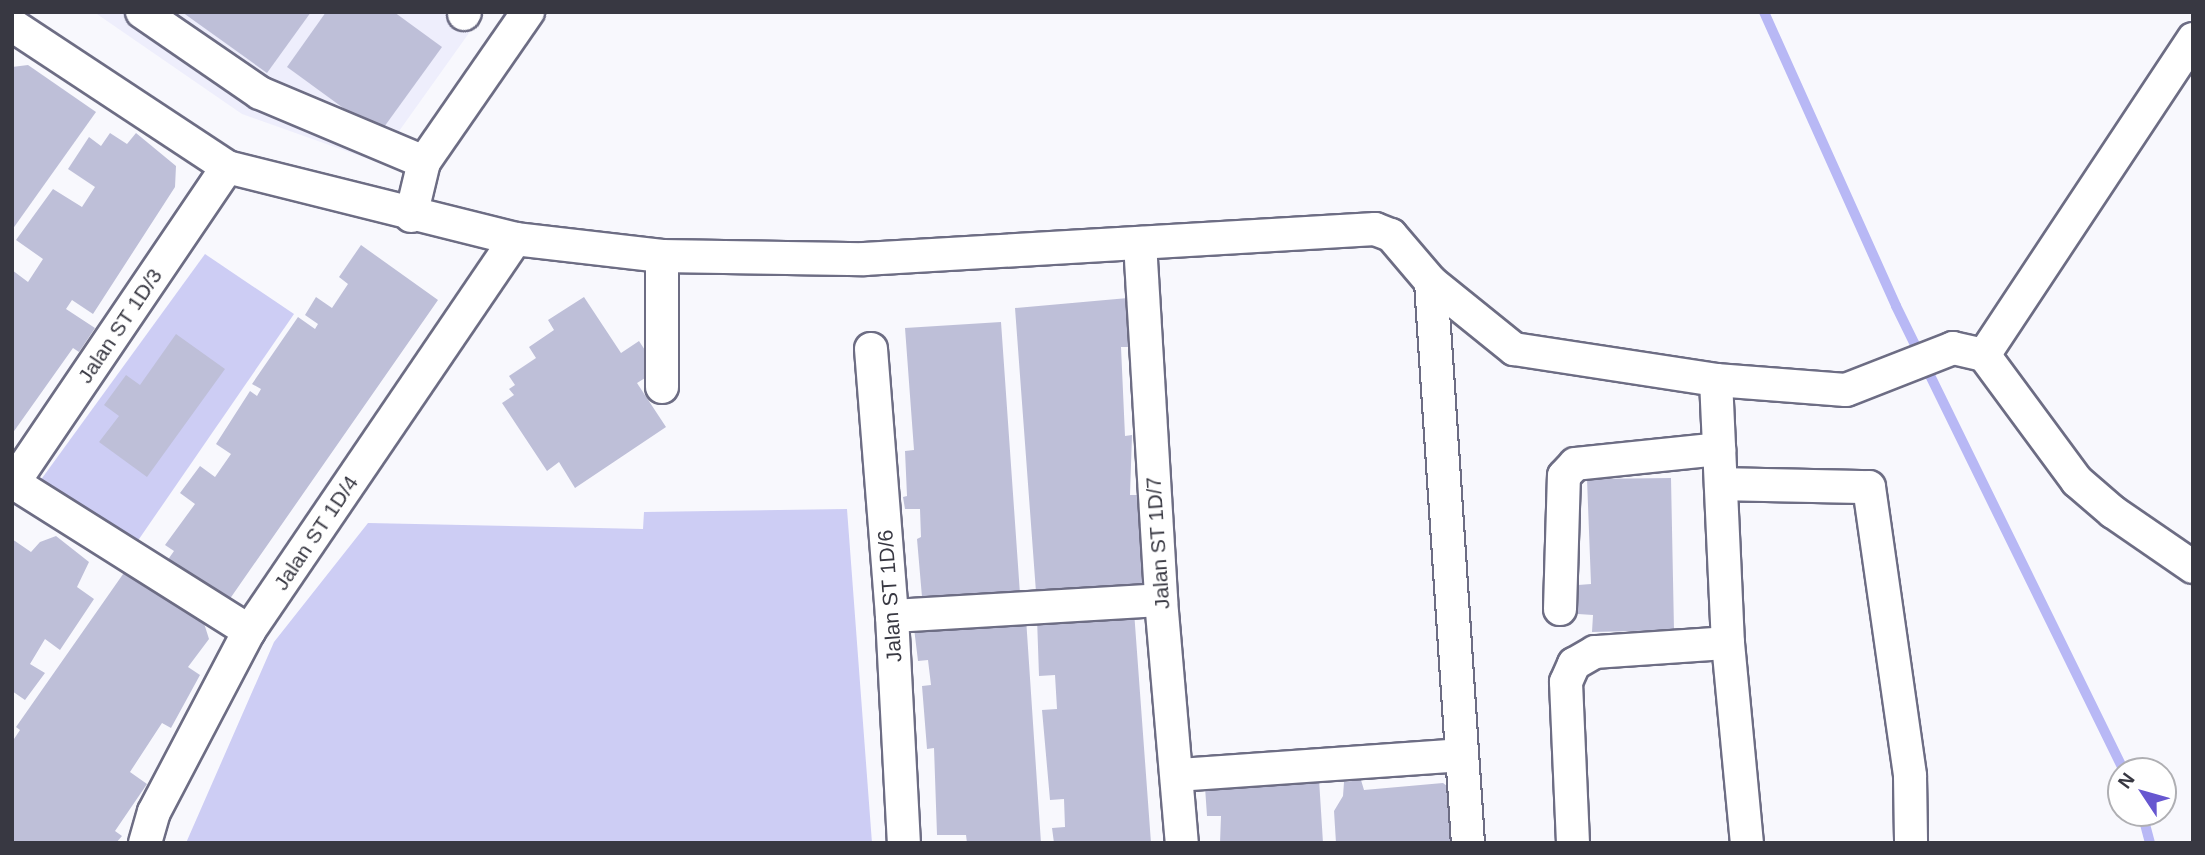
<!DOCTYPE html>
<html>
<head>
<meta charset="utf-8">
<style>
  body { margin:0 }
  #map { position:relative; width:2205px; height:855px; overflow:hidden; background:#f8f8fd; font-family:Helvetica,sans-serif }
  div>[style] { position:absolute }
  .built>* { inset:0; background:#eeeefc }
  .green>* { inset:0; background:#cdcdf4 }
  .stream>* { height:10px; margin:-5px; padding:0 5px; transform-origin:5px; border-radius:5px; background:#b8b8f5 }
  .building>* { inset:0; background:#bebfd8 }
  .roads { filter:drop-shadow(2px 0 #6d6d84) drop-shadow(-2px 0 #6d6d84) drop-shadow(0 2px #6d6d84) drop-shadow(0 -2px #6d6d84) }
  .minor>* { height:32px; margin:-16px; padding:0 16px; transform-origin:16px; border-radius:16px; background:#fff }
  span { translate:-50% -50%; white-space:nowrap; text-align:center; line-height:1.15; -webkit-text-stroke:7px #fff; paint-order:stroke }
  .street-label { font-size:21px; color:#383842 }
  .frame { position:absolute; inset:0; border:14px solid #383842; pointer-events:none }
  .north { position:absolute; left:2107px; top:757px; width:70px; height:70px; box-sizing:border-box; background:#fff; border:2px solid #afafb3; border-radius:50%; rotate:306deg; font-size:19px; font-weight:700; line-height:28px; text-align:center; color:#383842 }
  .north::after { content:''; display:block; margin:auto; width:24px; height:32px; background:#6757d0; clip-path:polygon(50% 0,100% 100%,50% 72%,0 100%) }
</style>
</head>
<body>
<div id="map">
  <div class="built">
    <i style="clip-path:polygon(94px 12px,484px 12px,377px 162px,242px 114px)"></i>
  </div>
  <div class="green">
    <i style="clip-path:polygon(205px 254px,294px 314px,137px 542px,40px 481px)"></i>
    <i style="clip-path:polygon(847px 509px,872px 843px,186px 843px,274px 642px,368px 523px,643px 529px,644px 512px)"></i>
  </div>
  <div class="stream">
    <i style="left:1764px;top:12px;width:322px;rotate:65.8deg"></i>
    <i style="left:1896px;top:306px;width:518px;rotate:63.88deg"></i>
    <i style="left:2142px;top:813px;width:31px;rotate:75deg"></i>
  </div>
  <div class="building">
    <i style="clip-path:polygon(182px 12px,311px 12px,267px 73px)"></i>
    <i style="clip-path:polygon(326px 12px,394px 12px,442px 47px,379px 134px,287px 67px)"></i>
    <i style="clip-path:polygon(28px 65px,96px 112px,12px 230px,12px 67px)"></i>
    <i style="clip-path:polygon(110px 133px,127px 144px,136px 133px,176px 166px,175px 187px,93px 314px,72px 300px,66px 309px,95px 328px,79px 352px,73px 348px,12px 434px,12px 270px,28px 282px,43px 259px,16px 240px,53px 189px,82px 207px,95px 187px,68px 169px,89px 137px,101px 146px)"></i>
    <i style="clip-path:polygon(361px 245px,438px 300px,227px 603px,167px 561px,174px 551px,165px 545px,195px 504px,180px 493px,200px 466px,215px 477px,231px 454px,216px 444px,250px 391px,257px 396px,261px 389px,252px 384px,298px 317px,315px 329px,318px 324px,305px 315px,316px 297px,332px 308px,348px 284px,339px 277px)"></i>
    <i style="clip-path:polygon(584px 297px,621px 353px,639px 341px,658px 370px,637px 383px,666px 427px,575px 488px,559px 462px,547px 471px,502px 403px,514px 395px,509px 389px,515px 385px,509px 376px,536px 358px,529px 347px,554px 330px,548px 320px)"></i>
    <i style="clip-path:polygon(1128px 298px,1132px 347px,1121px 347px,1125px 436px,1132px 435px,1130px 495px,1142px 495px,1144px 585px,1036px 592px,1015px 308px)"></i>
    <i style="clip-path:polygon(1001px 322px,1020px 594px,922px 597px,917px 539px,921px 537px,920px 509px,905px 509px,903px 497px,907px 496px,905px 451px,914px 450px,905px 328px)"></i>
    <i style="clip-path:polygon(176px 334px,225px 369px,147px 477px,99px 442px,119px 416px,104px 405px,126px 375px,140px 385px)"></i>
    <i style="clip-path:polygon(1671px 478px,1674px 630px,1592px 632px,1593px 615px,1578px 614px,1578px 585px,1591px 584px,1587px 479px)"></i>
    <i style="clip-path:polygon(56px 536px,89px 562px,77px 587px,94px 599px,60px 650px,45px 639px,30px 664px,45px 673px,25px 700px,12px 691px,12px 539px,31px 552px,40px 542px)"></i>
    <i style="clip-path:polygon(128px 567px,203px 620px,209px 639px,188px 667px,200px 675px,171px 728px,162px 723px,130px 772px,147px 784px,115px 831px,122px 836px,116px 843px,12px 843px,12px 742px,20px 730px,16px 727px)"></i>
    <i style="clip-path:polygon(1134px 611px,1151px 843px,1054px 843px,1052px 828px,1065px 827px,1064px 799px,1050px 800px,1042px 710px,1057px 709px,1055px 675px,1039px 676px,1037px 618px)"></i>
    <i style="clip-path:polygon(1026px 618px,1041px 843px,967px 843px,966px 835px,937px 835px,934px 748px,927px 749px,922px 686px,931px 685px,928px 660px,918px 661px,914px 628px)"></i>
    <i style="clip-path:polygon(1319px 779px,1323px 843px,1220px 843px,1221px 816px,1207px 816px,1205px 787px)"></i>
    <i style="clip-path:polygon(1361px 780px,1364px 790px,1443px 783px,1451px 789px,1454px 843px,1336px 843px,1334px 811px,1343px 796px,1344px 782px)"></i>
  </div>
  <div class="roads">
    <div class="minor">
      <i style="left:142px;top:12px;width:143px;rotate:34.5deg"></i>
      <i style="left:260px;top:93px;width:178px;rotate:22.8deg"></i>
      <i style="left:464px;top:14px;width:2px;rotate:-63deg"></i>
      <i style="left:12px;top:25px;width:258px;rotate:33.4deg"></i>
      <i style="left:227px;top:167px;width:297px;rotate:14deg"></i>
      <i style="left:515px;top:239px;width:148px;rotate:6.6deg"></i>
      <i style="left:662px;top:256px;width:202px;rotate:0.9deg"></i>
      <i style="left:864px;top:259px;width:512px;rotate:-3.36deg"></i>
      <i style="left:1375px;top:229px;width:17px;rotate:21deg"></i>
      <i style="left:1391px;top:235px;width:62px;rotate:49.6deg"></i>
      <i style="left:1431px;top:282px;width:107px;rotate:38.9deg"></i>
      <i style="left:1514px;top:349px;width:204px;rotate:8.7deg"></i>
      <i style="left:1716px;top:380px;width:130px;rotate:4.4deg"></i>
      <i style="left:1846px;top:390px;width:115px;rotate:-21.4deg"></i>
      <i style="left:1953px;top:348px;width:32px;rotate:13deg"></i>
      <i style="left:1984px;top:355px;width:157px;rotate:53.6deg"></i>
      <i style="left:2077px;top:481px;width:48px;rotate:40.7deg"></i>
      <i style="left:2113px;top:512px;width:97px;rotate:34.5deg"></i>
      <i style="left:411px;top:216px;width:56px;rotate:-76.5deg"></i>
      <i style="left:424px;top:162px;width:183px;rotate:-55.3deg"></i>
      <i style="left:1140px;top:243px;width:358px;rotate:86.6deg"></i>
      <i style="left:1161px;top:600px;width:244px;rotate:85.1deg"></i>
      <i style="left:1431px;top:282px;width:562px;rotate:86.23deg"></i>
      <i style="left:871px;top:349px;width:268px;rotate:85.5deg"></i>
      <i style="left:892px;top:616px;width:227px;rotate:87deg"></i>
      <i style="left:1984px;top:355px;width:379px;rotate:-56.5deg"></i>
      <i style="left:1716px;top:380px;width:263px;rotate:87.4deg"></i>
      <i style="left:1728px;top:643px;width:201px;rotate:84.6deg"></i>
      <i style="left:662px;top:387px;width:131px;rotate:-90deg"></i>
      <i style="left:14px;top:483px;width:278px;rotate:32.2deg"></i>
      <i style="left:1721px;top:484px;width:148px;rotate:1.2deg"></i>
      <i style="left:1869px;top:487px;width:292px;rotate:81.9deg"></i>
      <i style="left:1910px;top:776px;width:67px;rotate:89.1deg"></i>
      <i style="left:12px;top:485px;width:384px;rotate:-55.9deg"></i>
      <i style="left:1560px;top:609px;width:133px;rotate:-88.3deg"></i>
      <i style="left:1564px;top:476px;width:16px;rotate:-47deg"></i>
      <i style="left:1575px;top:464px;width:145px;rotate:-5.9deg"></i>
      <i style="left:892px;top:616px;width:269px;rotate:-3.4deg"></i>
      <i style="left:1178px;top:775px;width:284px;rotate:-4deg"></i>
      <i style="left:145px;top:843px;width:32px;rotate:-74deg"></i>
      <i style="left:154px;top:812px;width:204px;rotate:-62.3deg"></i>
      <i style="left:249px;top:631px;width:474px;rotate:-55.8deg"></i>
      <i style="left:1573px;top:843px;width:161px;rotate:-92.5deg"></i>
      <i style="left:1566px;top:682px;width:20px;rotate:-66deg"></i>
      <i style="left:1574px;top:664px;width:24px;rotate:-30deg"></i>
      <i style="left:1595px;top:652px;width:133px;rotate:-3.9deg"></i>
    </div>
  </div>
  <div class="street-label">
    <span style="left:120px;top:326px;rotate:-56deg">Jalan ST 1D/3</span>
    <span style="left:316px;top:533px;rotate:-56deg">Jalan ST 1D/4</span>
    <span style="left:1158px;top:543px;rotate:-94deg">Jalan ST 1D/7</span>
    <span style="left:890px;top:596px;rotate:-94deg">Jalan ST 1D/6</span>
  </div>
  <div class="frame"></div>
  <div class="north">N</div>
</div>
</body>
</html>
